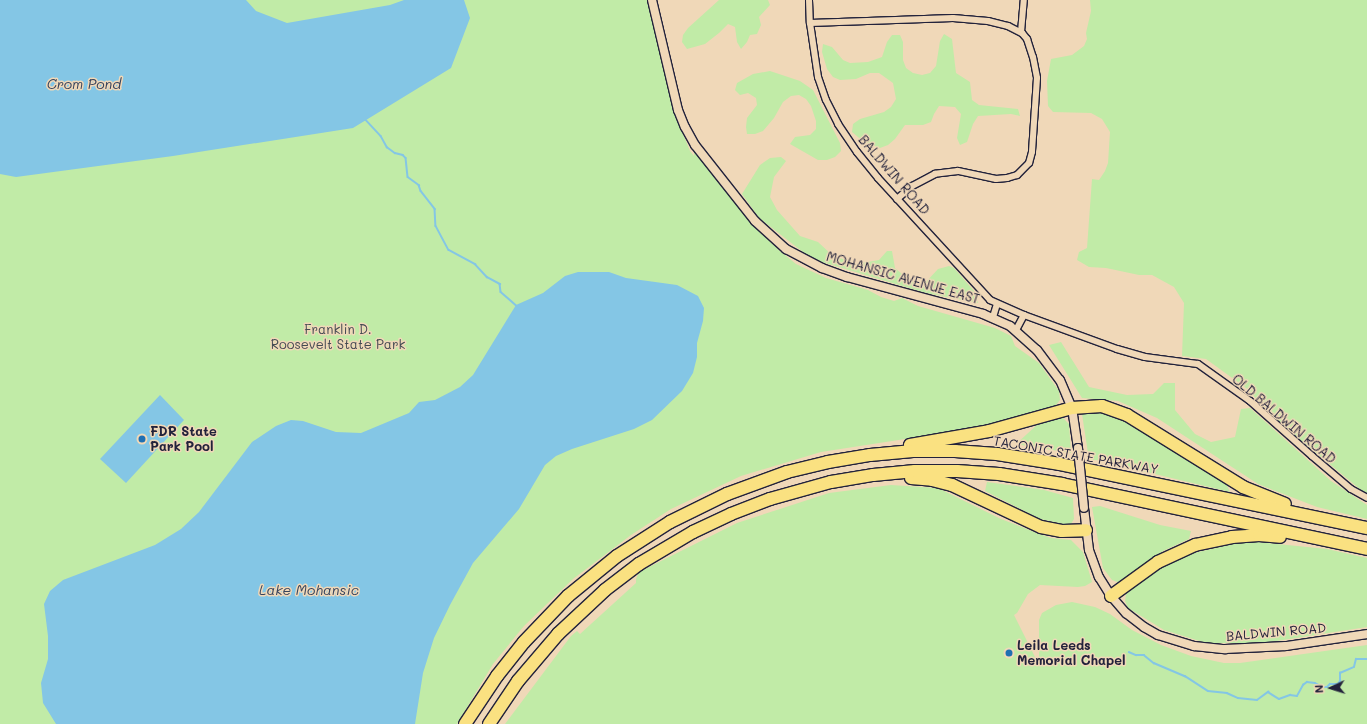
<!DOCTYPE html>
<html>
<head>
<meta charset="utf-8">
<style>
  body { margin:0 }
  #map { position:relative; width:1367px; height:724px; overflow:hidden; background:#f0d8b8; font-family:Mali,sans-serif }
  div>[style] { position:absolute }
  .green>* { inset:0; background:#c1eba7 }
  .water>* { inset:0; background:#84c6e5 }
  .stream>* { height:1.5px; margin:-0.75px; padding:0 0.75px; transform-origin:0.75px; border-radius:0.75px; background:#84c6e5 }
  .roads { filter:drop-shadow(1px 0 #22223b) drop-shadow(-1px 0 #22223b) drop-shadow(0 1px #22223b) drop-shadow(0 -1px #22223b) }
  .minor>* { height:6px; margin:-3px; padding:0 3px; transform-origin:3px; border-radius:3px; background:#f0d8b8 }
  .tertiary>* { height:8px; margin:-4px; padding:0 4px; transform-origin:4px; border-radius:4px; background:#f0d8b8 }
  .motorway>* { height:12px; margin:-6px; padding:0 6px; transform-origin:6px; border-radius:6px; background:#fae181 }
  .bridges { filter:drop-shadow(1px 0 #22223b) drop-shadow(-1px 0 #22223b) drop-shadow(0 1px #22223b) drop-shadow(0 -1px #22223b) }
  .tertiary-bridge>* { height:8px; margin:-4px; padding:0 4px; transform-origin:4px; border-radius:4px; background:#f0d8b8 }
  .dots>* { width:11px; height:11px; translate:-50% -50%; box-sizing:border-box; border:2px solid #f0d8b8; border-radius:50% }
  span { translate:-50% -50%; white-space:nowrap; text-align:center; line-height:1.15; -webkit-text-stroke:3px #f0d8b8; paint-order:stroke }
  .street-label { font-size:13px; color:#22223b }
  .park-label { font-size:13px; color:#424a51 }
  .poi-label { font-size:13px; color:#22223b; font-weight:700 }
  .left { translate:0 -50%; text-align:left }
  .water-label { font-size:14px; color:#36435d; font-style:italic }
  .north { position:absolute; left:1311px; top:668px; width:40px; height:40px; -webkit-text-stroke:3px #f0d8b8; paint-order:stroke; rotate:266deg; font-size:11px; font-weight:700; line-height:16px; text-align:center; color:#22223b }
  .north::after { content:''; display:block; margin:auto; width:14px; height:18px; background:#22223b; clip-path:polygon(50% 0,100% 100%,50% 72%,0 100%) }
</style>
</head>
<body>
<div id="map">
  <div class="green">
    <i style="clip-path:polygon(0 0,650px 0,680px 126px,690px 151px,694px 156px,694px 152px,697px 152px,716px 180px,748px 219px,779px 250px,796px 264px,826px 278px,868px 290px,881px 297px,894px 301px,902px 298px,918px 306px,995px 328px,1011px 336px,1015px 346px,1039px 363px,1059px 391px,1060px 400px,1055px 406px,1045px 410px,989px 426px,821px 452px,741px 476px,671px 509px,631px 535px,573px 579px,524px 626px,493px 664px,457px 724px,0 724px)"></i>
    <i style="clip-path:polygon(719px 0,768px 0,770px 5px,759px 17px,761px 25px,757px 34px,750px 35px,747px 42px,741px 49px,737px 42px,735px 27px,728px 24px,719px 33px,705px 44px,687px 49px,682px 42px,683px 35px,688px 28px)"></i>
    <i style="clip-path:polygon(1090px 0,1367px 0,1367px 495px,1280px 423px,1246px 388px,1206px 359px,1182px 356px,1184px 303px,1174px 287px,1152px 275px,1139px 275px,1106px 268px,1089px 267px,1077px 260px,1079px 252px,1087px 248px,1092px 179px,1099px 180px,1105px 171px,1108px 163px,1110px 132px,1102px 119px,1091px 113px,1053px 112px,1048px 106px,1047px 81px,1051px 59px,1072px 55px,1084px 46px,1087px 39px,1086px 33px,1091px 11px)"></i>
    <i style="clip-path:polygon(944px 34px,952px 39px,956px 73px,970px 82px,972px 100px,979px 105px,1018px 109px,1020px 116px,1011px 114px,978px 116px,973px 124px,967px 142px,960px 145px,957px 138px,961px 114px,955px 107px,939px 106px,934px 114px,931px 122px,923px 125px,905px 125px,895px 139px,888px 145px,880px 148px,864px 142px,852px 132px,853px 124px,860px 119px,884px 112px,891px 107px,896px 99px,893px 83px,879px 73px,870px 73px,856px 79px,840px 80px,833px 77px,827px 69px,822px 52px,823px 44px,832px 47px,843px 60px,850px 63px,868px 62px,882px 57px,887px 42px,892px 35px,900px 35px,903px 42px,903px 60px,906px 68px,913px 73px,922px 75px,930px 73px,936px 66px,940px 41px)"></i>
    <i style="clip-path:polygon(770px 71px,800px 81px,813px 90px,840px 143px,841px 151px,835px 157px,827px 160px,818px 160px,790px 144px,795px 137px,810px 135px,816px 129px,816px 121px,811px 106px,806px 99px,799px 95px,791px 96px,783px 102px,774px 118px,763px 131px,755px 134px,747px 134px,746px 127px,747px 118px,757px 105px,756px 98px,748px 93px,740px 95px,735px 90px,737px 83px,753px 74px)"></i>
    <i style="clip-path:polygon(781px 157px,786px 161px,774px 177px,770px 197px,777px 210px,800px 236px,818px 242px,832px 255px,856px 264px,879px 260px,887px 251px,892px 251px,895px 268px,902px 274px,920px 283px,925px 283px,938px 269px,949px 266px,954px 268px,974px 291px,978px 303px,926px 293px,812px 259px,759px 218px,742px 194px,760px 165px,770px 158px)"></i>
    <i style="clip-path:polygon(1061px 342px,1089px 387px,1127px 395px,1153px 394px,1164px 383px,1175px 383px,1175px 410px,1195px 434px,1211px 442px,1235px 437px,1241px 409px,1250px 408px,1331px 481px,1367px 505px,1367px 519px,1317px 507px,1258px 484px,1157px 418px,1118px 401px,1082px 398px,1049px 345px)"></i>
    <i style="clip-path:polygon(1089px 412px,1104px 412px,1118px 417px,1225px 481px,1230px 492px,1096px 460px,1089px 460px,1082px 414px)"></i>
    <i style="clip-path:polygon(1062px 417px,1069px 424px,1071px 453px,1016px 444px,1038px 424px)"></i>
    <i style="clip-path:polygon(987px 482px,1044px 490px,1073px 498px,1074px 519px,1071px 524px,1063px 524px,1040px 519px,985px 491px)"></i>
    <i style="clip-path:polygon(891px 485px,938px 488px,1001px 519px,1037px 533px,1051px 538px,1071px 540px,1083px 552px,1092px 582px,1085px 586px,1078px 587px,1040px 585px,1028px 594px,1017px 613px,1014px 615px,1039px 665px,1039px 620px,1042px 613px,1056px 605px,1072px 602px,1095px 607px,1110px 614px,1132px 630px,1161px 645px,1191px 656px,1224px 663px,1240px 663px,1367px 645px,1367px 724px,505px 724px,571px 636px,577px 631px,580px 634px,636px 583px,636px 579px,639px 572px,737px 523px,829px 493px)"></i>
    <i style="clip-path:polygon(1100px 506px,1160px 525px,1191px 531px,1189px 539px,1163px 551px,1120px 583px,1112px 580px,1103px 568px,1092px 507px)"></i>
    <i style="clip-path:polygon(1246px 541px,1327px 549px,1367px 558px,1367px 627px,1264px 643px,1206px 643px,1164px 630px,1128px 608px,1125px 601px,1126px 594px,1137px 583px,1181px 556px)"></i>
  </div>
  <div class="water">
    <i style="clip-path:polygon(0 0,246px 0,256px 11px,287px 23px,390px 5px,404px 0,464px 0,470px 18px,451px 68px,353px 128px,173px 156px,16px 177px,0 174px)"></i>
    <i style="clip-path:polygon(578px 272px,609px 272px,626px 278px,677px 285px,698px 296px,704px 308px,703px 321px,697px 343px,697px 357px,693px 373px,682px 391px,652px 420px,634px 429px,572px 449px,556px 456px,545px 465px,519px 509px,473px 563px,450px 605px,434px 638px,423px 673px,415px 724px,56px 724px,43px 703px,41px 683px,48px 659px,48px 636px,44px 604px,50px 591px,63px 580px,155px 545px,181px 529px,199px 512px,252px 442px,276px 426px,291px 420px,303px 421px,336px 432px,361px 433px,409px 413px,419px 402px,435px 400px,460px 387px,473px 375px,516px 305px,543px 293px,565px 276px)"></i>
    <i style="clip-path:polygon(160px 395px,184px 420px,126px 483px,100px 459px)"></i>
  </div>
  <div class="stream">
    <i style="left:366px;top:120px;width:22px;rotate:47deg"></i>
    <i style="left:381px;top:136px;width:13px;rotate:61deg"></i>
    <i style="left:387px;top:147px;width:10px;rotate:37deg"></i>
    <i style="left:395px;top:153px;width:8px;rotate:14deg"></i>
    <i style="left:403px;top:155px;width:4px;rotate:45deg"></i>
    <i style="left:406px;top:158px;width:19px;rotate:84deg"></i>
    <i style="left:408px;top:177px;width:14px;rotate:36deg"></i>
    <i style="left:419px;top:185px;width:6px;rotate:72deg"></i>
    <i style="left:421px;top:191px;width:23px;rotate:52deg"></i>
    <i style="left:435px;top:209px;width:17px;rotate:87deg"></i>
    <i style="left:436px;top:226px;width:27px;rotate:62deg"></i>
    <i style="left:449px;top:250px;width:30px;rotate:28deg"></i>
    <i style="left:475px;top:264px;width:18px;rotate:47deg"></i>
    <i style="left:487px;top:277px;width:15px;rotate:28deg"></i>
    <i style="left:500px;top:284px;width:8px;rotate:83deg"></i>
    <i style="left:501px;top:292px;width:20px;rotate:41deg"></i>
    <i style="left:1129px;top:652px;width:8px;rotate:23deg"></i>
    <i style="left:1136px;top:655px;width:8px"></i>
    <i style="left:1144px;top:655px;width:13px;rotate:39deg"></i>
    <i style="left:1154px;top:663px;width:34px;rotate:23deg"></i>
    <i style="left:1185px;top:676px;width:27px;rotate:33deg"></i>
    <i style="left:1208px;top:691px;width:19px;rotate:6deg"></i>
    <i style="left:1227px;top:693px;width:12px;rotate:24deg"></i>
    <i style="left:1238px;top:698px;width:19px;rotate:6deg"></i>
    <i style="left:1257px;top:700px;width:14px;rotate:-36deg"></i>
    <i style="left:1268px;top:692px;width:13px;rotate:32deg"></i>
    <i style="left:1279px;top:699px;width:12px;rotate:-20deg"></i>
    <i style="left:1290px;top:695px;width:7px;rotate:8deg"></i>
    <i style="left:1297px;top:696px;width:13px;rotate:-61deg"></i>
    <i style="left:1303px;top:685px;width:5px;rotate:-37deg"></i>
    <i style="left:1307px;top:682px;width:8px;rotate:7deg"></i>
    <i style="left:1315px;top:683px;width:9px;rotate:27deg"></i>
    <i style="left:1323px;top:687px;width:4px"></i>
    <i style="left:1327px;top:687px;width:4px;rotate:-45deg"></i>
    <i style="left:1330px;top:684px;width:8px"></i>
    <i style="left:1338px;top:684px;width:4px;rotate:-56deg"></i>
    <i style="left:1340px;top:681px;width:8px;rotate:-90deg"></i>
    <i style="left:1340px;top:673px;width:15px;rotate:-23deg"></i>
    <i style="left:1354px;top:667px;width:8px;rotate:-76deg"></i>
    <i style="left:1356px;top:659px;width:11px"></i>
  </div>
  <div class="roads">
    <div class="minor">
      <i style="left:809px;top:0;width:23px;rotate:88deg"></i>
      <i style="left:810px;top:23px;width:55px;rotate:81.6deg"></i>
      <i style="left:818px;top:77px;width:24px;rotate:71deg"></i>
      <i style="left:826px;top:100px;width:27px;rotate:63deg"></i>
      <i style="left:838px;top:124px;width:34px;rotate:56deg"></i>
      <i style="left:857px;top:152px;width:33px;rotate:51deg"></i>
      <i style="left:878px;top:178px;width:166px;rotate:47.4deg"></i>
      <i style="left:990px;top:300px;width:37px;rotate:24deg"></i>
      <i style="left:1024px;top:315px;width:99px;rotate:20.1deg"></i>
      <i style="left:1117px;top:349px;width:29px;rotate:16deg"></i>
      <i style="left:1145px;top:357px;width:53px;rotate:7.5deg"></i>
      <i style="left:1198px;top:364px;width:64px;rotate:35.4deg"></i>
      <i style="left:1250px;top:401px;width:83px;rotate:41.6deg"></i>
      <i style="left:1312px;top:456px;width:51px;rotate:40.2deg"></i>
      <i style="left:1351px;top:489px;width:18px;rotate:29deg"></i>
      <i style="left:810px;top:23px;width:143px;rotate:-2deg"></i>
      <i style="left:953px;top:18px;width:35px;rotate:5deg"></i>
      <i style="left:988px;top:21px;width:21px;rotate:14deg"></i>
      <i style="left:1008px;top:26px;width:16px;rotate:27deg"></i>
      <i style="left:1022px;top:33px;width:8px;rotate:50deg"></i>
      <i style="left:1027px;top:39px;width:19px;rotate:72deg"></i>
      <i style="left:1033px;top:57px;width:21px;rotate:79deg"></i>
      <i style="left:1037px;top:78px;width:74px;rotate:93.9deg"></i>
      <i style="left:1032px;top:152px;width:11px;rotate:105deg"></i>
      <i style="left:1029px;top:163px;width:17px;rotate:135deg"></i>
      <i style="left:1017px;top:175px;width:10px;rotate:163deg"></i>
      <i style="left:1007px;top:178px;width:11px;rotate:175deg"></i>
      <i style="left:996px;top:179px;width:39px;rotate:-168deg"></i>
      <i style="left:958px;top:171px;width:23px;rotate:173deg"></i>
      <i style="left:935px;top:174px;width:26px;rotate:152deg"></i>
      <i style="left:912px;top:186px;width:20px;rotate:139deg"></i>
      <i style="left:1021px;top:32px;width:32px;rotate:-85deg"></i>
      <i style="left:993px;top:317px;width:14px;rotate:-73deg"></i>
      <i style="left:1016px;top:330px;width:17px;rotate:-62deg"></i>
    </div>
    <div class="tertiary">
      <i style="left:652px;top:0;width:113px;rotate:76.7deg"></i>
      <i style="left:678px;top:110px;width:18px;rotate:68deg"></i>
      <i style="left:685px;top:127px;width:21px;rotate:61deg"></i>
      <i style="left:695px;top:145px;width:97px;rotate:51.7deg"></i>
      <i style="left:755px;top:221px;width:42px;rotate:42.1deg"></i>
      <i style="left:786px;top:249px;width:41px;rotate:27.8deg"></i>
      <i style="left:822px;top:268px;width:27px;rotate:20deg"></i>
      <i style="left:847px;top:277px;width:141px;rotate:15.2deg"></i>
      <i style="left:983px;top:314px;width:30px;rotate:24deg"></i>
      <i style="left:1010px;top:326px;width:36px;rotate:42deg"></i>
      <i style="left:1037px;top:350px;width:38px;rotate:53deg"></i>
      <i style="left:1060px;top:380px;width:30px;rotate:67deg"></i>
      <i style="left:1072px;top:408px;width:40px;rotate:81.5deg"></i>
      <i style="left:1084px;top:508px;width:42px;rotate:83.2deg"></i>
      <i style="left:1089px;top:550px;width:29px;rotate:70deg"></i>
      <i style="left:1099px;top:577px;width:22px;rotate:58deg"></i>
      <i style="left:1111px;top:596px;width:23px;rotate:49deg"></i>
      <i style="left:1126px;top:613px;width:23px;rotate:38deg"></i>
      <i style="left:1144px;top:627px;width:16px;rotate:30deg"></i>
      <i style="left:1158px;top:635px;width:38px;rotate:17deg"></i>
      <i style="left:1194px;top:646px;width:31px;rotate:6deg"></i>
      <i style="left:1225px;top:649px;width:61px;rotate:-2.8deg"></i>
      <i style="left:1286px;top:646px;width:82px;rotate:-8.4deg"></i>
    </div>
    <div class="motorway">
      <i style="left:910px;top:445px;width:80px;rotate:-10deg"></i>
      <i style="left:989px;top:431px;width:86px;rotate:-15.5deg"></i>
      <i style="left:1072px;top:408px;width:30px;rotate:-4deg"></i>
      <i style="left:1102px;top:406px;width:27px;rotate:20deg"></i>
      <i style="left:1127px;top:415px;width:137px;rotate:31.8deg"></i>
      <i style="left:1243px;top:487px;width:45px;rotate:22deg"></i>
      <i style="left:911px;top:478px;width:21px;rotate:5deg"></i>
      <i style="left:932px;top:480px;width:21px;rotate:14deg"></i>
      <i style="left:952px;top:485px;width:98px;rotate:25.3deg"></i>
      <i style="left:1041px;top:527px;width:21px;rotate:11deg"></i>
      <i style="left:1062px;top:531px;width:24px;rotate:-2deg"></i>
      <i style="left:1111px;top:596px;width:58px;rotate:-35.9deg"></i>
      <i style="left:1158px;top:562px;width:41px;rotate:-24.7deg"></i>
      <i style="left:1195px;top:545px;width:38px;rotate:-12deg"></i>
      <i style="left:1232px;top:537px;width:27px;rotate:-4deg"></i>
      <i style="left:1259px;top:535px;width:21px;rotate:5deg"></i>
      <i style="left:465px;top:724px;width:58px;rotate:-56.3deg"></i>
      <i style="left:497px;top:676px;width:43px;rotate:-51.5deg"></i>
      <i style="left:524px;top:642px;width:64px;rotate:-46.3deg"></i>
      <i style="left:568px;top:596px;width:63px;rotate:-39.2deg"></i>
      <i style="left:617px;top:556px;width:63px;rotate:-32.7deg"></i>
      <i style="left:670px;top:522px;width:64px;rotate:-26.2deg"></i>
      <i style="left:727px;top:494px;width:64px;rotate:-20.1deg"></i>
      <i style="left:787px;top:472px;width:42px;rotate:-13.7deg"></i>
      <i style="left:828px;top:462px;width:43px;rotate:-9.5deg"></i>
      <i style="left:870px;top:455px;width:43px;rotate:-5.3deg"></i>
      <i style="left:913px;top:451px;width:42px"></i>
      <i style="left:955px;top:451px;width:42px;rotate:4.1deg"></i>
      <i style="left:997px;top:454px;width:64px;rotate:9deg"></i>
      <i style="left:1060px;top:464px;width:314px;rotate:11.8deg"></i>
      <i style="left:489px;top:724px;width:52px;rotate:-56deg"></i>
      <i style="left:518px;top:681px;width:62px;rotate:-49.6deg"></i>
      <i style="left:558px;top:634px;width:64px;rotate:-43.1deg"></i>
      <i style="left:605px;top:590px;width:43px;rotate:-37.4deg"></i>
      <i style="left:639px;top:564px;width:63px;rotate:-30.7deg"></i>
      <i style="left:693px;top:532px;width:42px;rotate:-25.3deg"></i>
      <i style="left:731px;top:514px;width:42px;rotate:-21deg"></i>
      <i style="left:770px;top:499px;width:63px;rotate:-15.6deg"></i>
      <i style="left:831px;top:482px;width:43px;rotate:-9.5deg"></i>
      <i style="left:873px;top:475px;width:42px;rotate:-5.4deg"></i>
      <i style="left:915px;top:471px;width:42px"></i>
      <i style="left:957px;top:471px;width:42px;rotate:4.1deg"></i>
      <i style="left:999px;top:474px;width:64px;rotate:9deg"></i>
      <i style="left:1062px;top:484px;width:312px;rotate:12deg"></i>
    </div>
  </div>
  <div class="bridges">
    <div class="tertiary-bridge">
      <i style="left:1078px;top:448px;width:60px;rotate:84.3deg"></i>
    </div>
  </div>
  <div class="dots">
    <i style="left:142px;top:439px;background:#1f6fb2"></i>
    <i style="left:1009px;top:653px;background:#1f6fb2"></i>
  </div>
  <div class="street-label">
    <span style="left:894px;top:175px;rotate:49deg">BALDWIN ROAD</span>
    <span style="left:903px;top:278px;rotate:16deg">MOHANSIC AVENUE EAST</span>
    <span style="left:1284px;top:419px;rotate:40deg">OLD BALDWIN ROAD</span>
    <span style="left:1076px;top:455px;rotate:10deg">TACONIC STATE PARKWAY</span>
    <span style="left:1276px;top:632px;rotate:-5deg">BALDWIN ROAD</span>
  </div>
  <div class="park-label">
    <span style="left:338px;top:337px">Franklin D.<br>Roosevelt State Park</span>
  </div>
  <div class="poi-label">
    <span class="left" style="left:150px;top:439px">FDR State<br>Park Pool</span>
    <span class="left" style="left:1017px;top:653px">Leila Leeds<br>Memorial Chapel</span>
  </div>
  <div class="water-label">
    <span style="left:84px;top:84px">Crom Pond</span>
    <span style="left:309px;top:590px">Lake Mohansic</span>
  </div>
  <div class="north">N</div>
</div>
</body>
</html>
